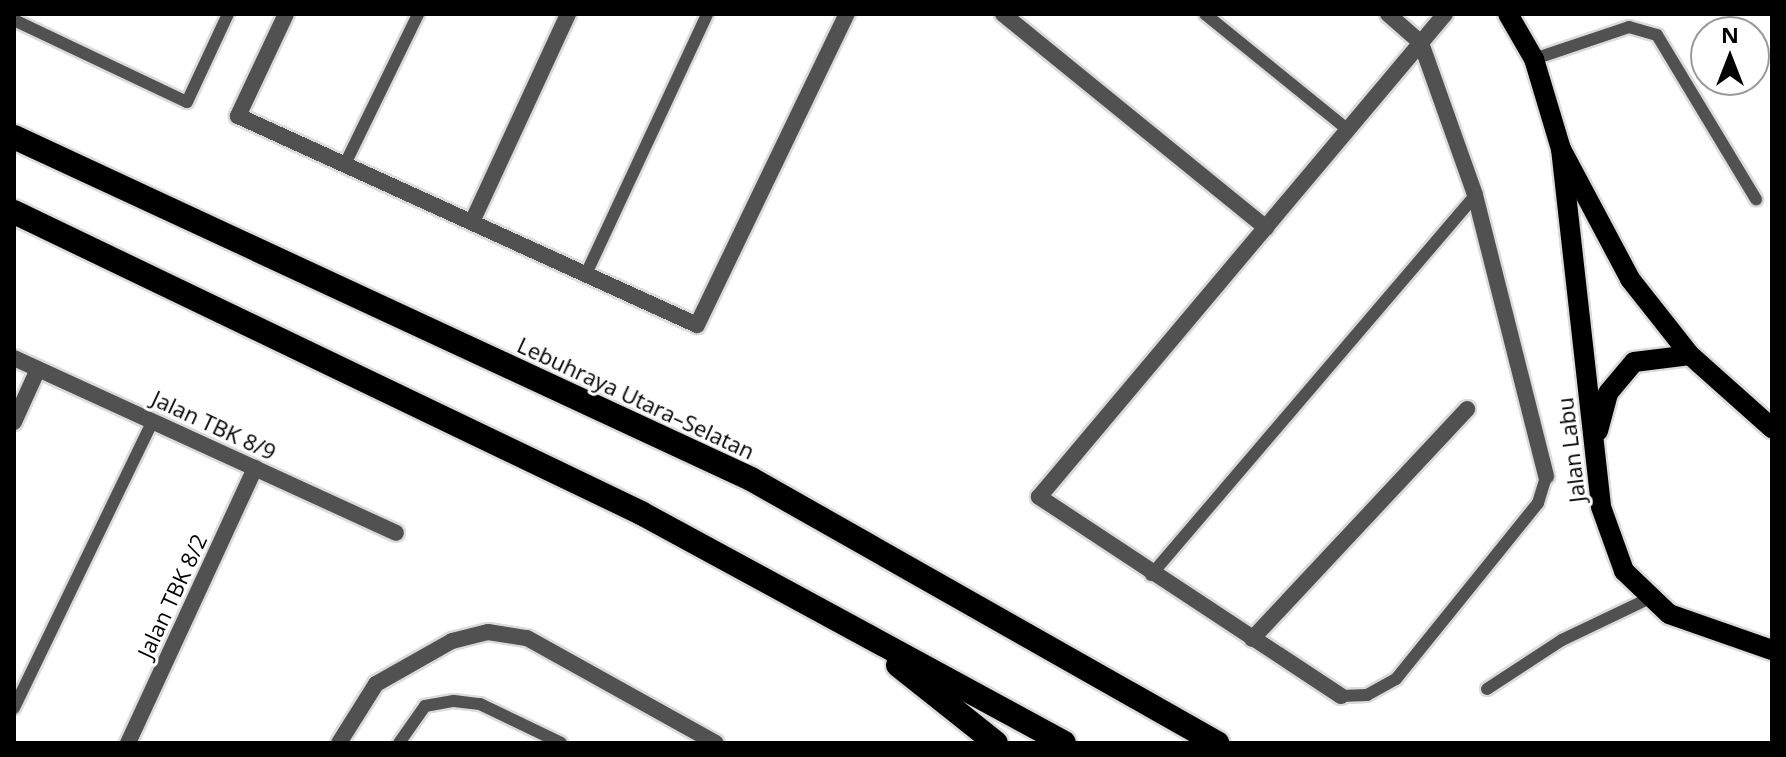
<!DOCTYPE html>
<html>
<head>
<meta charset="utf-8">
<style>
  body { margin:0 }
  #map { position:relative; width:1786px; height:757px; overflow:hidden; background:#fff; font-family:"Open Sans",sans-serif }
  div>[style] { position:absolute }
  .roads { filter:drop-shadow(2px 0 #dbdbdb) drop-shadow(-2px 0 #dbdbdb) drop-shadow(0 2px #dbdbdb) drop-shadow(0 -2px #dbdbdb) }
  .service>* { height:12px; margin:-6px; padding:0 6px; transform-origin:6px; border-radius:6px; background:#515151 }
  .minor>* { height:16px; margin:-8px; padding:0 8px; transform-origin:8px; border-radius:8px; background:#515151 }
  .primary>* { height:20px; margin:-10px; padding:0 10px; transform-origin:10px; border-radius:10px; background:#000 }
  .motorway>* { height:24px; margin:-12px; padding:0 12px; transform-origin:12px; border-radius:12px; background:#000 }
  span { translate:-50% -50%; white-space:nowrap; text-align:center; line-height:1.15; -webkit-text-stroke:6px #fff; paint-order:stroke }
  .street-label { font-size:22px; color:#000 }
  .frame { position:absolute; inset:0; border:16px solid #000; pointer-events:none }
  .north { position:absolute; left:1690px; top:16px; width:80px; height:80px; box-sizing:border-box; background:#fff; border:2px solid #999; border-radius:50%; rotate:0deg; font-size:22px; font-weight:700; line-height:32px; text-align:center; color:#000 }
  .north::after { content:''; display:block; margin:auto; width:28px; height:36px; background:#000; clip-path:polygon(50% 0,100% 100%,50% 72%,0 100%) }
</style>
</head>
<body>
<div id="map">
  <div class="roads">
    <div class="service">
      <i style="left:1205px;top:14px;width:184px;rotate:39deg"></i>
      <i style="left:14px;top:20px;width:191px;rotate:25.4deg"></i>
      <i style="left:187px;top:102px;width:97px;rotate:-65deg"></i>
      <i style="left:1534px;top:59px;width:100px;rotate:-18.6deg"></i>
      <i style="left:1629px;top:27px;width:29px;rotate:16deg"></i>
      <i style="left:1657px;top:35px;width:192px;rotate:58.9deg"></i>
      <i style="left:345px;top:164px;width:167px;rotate:-64deg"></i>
      <i style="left:586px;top:274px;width:287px;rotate:-65deg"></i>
      <i style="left:1151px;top:575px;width:499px;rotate:-49.5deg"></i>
      <i style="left:1487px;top:689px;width:90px;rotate:-33.2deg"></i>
      <i style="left:1562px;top:640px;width:100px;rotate:-25.5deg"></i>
      <i style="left:1341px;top:696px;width:26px;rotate:-2deg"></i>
      <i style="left:1367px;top:695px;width:33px;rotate:-29deg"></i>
      <i style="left:1396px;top:679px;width:226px;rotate:-51.1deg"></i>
      <i style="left:1538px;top:503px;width:28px;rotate:-73deg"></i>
      <i style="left:14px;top:708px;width:319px;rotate:-64.2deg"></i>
      <i style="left:399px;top:743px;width:45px;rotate:-54.9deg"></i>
      <i style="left:425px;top:706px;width:29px;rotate:-10deg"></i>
      <i style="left:454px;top:701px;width:26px;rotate:7deg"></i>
      <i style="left:480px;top:704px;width:90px;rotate:25.7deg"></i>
    </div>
    <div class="minor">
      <i style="left:286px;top:14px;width:113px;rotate:115.2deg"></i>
      <i style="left:238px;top:116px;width:504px;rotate:24.48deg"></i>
      <i style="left:697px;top:325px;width:345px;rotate:-64.3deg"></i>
      <i style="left:1003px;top:14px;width:339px;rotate:39.1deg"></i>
      <i style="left:1388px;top:14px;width:44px;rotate:41.3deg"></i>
      <i style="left:1421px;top:43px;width:161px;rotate:70.4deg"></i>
      <i style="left:1475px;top:195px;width:290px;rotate:75.8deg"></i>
      <i style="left:472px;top:222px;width:229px;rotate:-65.2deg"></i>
      <i style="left:14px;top:358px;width:420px;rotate:24.6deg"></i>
      <i style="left:14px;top:422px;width:58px;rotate:-65.6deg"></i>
      <i style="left:1252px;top:639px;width:315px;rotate:-46.9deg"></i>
      <i style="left:1341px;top:696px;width:362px;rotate:-146.6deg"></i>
      <i style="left:1039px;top:497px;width:631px;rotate:-49.95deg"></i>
      <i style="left:128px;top:743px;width:303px;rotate:-65.2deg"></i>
      <i style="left:339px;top:743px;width:70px;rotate:-57.9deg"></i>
      <i style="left:376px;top:684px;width:87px;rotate:-29.5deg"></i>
      <i style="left:452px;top:641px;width:37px;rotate:-14deg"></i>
      <i style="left:488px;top:632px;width:39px;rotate:9deg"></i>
      <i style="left:527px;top:638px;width:216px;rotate:29.1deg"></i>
    </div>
    <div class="primary">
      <i style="left:1508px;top:14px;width:52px;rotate:60deg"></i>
      <i style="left:1534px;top:59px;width:94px;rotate:73.3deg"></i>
      <i style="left:1561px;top:149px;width:147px;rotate:62deg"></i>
      <i style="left:1630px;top:279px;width:97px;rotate:51.7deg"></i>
      <i style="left:1690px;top:355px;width:110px;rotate:41.7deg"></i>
      <i style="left:1561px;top:149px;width:360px;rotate:83.6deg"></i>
      <i style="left:1601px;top:507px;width:68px;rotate:70.2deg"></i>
      <i style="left:1624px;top:571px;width:62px;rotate:43.7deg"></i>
      <i style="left:1669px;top:614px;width:109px;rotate:19.3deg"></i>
      <i style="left:1598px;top:431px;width:39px;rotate:-75deg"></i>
      <i style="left:1608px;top:393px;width:40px;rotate:-50deg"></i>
      <i style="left:1634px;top:362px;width:56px;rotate:-7.1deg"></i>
    </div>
    <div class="motorway">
      <i style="left:14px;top:137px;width:812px;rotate:24.89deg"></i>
      <i style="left:751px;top:479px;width:536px;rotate:29.53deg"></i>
      <i style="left:14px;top:212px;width:696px;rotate:25.64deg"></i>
      <i style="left:641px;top:513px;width:481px;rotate:28.5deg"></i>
      <i style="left:898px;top:665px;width:125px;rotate:38.5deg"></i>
    </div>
  </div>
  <div class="street-label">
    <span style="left:636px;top:398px;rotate:25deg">Lebuhraya Utara–Selatan</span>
    <span style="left:214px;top:425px;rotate:25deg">Jalan TBK 8/9</span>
    <span style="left:1571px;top:450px;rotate:-97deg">Jalan Labu</span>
    <span style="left:172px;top:596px;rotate:-65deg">Jalan TBK 8/2</span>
  </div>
  <div class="frame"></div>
  <div class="north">N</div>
</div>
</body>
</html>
